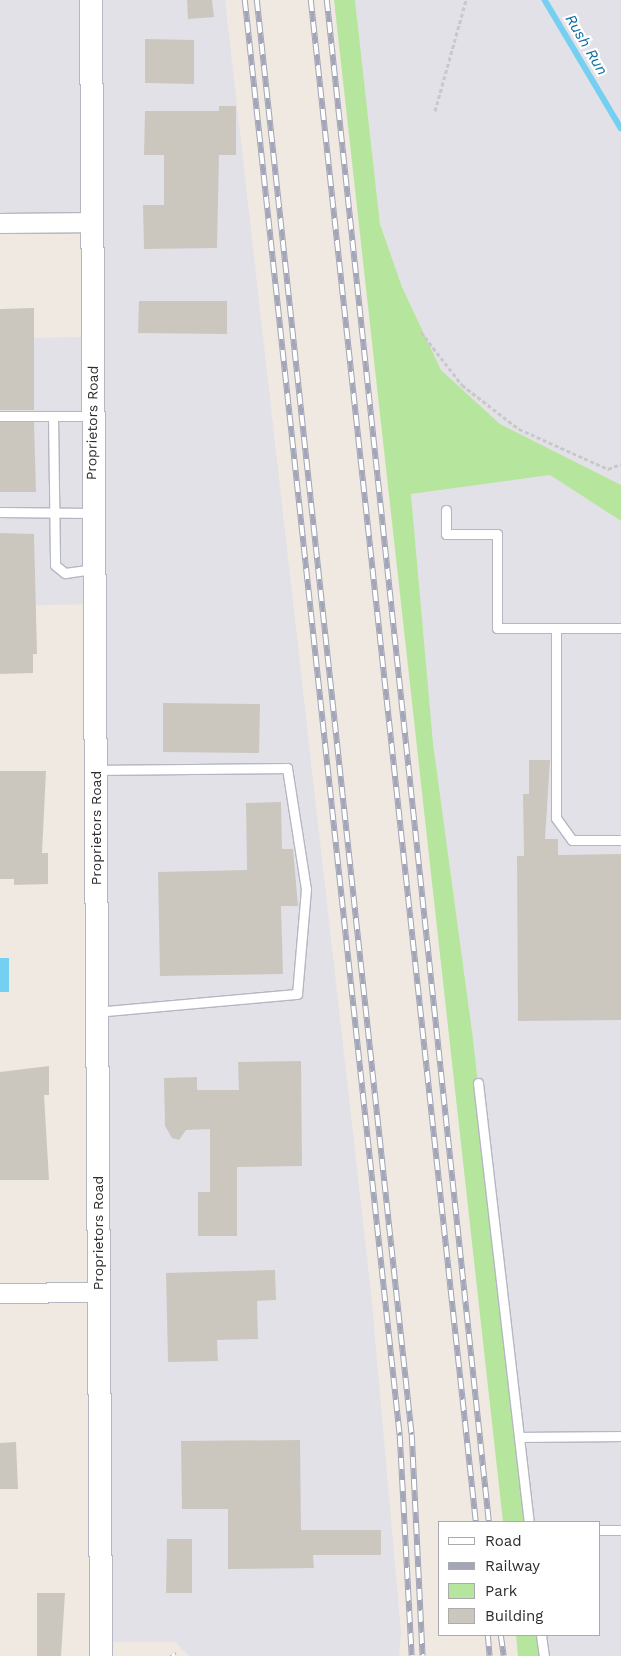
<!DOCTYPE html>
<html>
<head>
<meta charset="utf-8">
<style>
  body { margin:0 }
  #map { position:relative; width:621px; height:1656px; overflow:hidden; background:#efe9e1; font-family:"Work Sans",sans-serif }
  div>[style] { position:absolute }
  .industrial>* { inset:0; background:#e3e1e8 }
  .green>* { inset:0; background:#b6e59e }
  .water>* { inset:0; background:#75cff0 }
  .stream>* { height:5.5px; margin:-2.75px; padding:0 2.75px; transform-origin:2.75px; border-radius:2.75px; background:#75cff0 }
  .building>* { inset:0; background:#cbc7bf }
  .path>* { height:3px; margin-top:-1.5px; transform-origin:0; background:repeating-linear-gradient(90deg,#c9c9c9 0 4px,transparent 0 6.5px) }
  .roads { filter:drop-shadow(1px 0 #b4b7c1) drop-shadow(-1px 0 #b4b7c1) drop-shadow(0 1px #b4b7c1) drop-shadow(0 -1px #b4b7c1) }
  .service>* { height:9px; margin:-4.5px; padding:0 4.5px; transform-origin:4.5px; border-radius:4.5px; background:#fff }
  .minor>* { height:19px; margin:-9.5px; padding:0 9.5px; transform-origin:9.5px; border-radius:9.5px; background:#fff }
  .tertiary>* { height:22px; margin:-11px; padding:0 11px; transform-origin:11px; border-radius:11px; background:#fff }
  .rail>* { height:5.5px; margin-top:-2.75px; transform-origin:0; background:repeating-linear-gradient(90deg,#fff 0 11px,#a3a6b8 0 22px); box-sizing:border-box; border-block:1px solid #a3a6b8 }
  span { translate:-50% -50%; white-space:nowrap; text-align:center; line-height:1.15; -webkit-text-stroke:4.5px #fff; paint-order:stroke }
  .street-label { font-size:14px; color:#2e2e2e }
  .water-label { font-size:15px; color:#0d6fa3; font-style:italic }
  .legend { position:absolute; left:438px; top:1521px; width:162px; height:115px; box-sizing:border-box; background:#fff; border:1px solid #ababab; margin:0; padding:6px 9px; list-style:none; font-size:15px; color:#2e2e2e }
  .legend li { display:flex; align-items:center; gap:10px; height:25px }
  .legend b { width:25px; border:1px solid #ababab }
</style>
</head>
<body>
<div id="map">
  <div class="industrial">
    <i style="clip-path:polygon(0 0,225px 0,371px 1293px,401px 1632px,399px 1656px,189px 1656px,175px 1642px,100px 1642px,94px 604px,0 606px,0 338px,93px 337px,92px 222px,0 223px)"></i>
    <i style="clip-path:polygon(355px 0,621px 0,621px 485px,500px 424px,441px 370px,402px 287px,380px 224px)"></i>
    <i style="clip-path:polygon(550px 475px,621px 521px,621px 1656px,544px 1656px,541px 1635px,600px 1635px,600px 1522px,529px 1522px,472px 1031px,433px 743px,411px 494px)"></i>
  </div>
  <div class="green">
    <i style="clip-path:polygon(334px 0,355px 0,380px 224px,402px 287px,441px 370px,500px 424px,621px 485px,621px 521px,550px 475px,411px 494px,433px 743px,472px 1031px,529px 1522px,503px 1522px)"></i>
    <i style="clip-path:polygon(516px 1635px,541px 1635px,544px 1656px,518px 1656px)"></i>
  </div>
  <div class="water">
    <i style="clip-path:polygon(0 958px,9px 958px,9px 992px,0 992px)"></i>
  </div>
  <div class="stream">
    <i style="left:545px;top:0;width:149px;rotate:59.3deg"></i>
  </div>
  <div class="building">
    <i style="clip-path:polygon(187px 0,212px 0,214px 17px,188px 19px)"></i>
    <i style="clip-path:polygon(145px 39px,194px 40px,194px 84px,145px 83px)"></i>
    <i style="clip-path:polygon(219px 106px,236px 106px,236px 155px,219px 155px,217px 248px,144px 249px,143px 205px,164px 205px,164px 155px,144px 155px,145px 111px,219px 111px)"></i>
    <i style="clip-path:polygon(139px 301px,227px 301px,227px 334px,138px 333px)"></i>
    <i style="clip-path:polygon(34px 308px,34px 410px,0 410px,0 309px)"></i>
    <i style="clip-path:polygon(0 422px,34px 422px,36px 492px,0 492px)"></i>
    <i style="clip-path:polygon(0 533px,34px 534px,37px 654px,33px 654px,33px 673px,0 674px)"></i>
    <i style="clip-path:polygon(163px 703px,260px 704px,259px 753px,163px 752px)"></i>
    <i style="clip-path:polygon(529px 760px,550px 760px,545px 839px,558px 839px,558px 855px,621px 854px,621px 1020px,518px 1021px,517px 856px,524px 856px,523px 794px,529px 794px)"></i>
    <i style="clip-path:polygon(0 771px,46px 771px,42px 853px,48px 853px,48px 884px,14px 885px,14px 879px,0 879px)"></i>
    <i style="clip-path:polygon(281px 802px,282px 849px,293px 849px,298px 906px,281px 906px,283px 974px,160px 976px,158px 872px,247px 870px,246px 803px)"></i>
    <i style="clip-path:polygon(301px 1061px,302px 1166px,237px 1167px,237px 1236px,198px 1236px,198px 1192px,210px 1192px,210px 1129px,186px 1130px,179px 1140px,172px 1138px,165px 1126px,164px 1078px,197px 1077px,197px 1090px,239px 1090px,238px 1062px)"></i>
    <i style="clip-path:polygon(49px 1066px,49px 1095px,44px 1095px,49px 1180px,0 1180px,0 1072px)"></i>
    <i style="clip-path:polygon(275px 1270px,276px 1300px,257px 1301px,258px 1339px,217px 1340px,218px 1361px,168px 1362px,166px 1273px)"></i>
    <i style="clip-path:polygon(300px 1440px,301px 1530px,381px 1530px,381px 1555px,313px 1555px,314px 1568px,228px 1569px,228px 1509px,182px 1509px,181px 1441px)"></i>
    <i style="clip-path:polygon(16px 1442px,18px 1489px,0 1489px,0 1443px)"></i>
    <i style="clip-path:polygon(167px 1539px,192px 1539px,192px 1593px,166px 1593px)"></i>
    <i style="clip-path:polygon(37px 1593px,65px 1593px,61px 1656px,37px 1656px)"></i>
  </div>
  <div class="path">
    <i style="left:435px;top:111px;width:115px;rotate:-74.4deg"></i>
    <i style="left:421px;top:332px;width:67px;rotate:52.3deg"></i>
    <i style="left:462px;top:385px;width:72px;rotate:37.7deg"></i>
    <i style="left:519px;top:429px;width:98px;rotate:24.2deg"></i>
    <i style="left:608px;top:469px;width:14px;rotate:-21deg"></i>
  </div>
  <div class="roads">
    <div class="service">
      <i style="left:0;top:416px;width:92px"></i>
      <i style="left:53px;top:416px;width:149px;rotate:89.2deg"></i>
      <i style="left:55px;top:565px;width:13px;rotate:39deg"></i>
      <i style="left:65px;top:573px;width:28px;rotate:-8deg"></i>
      <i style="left:446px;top:510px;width:24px;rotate:90deg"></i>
      <i style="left:446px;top:534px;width:51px"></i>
      <i style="left:497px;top:534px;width:94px;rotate:90deg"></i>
      <i style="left:497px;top:628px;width:124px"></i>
      <i style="left:0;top:512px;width:91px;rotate:0.6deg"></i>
      <i style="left:556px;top:628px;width:190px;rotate:90deg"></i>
      <i style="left:556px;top:818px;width:27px;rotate:54deg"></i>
      <i style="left:572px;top:840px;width:49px"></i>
      <i style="left:96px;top:770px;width:191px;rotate:-0.6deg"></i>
      <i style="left:287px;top:768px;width:122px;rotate:81.1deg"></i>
      <i style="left:306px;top:889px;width:105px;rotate:94.9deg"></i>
      <i style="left:297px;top:994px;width:201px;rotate:174.9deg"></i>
      <i style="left:478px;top:1083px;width:442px;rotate:83.4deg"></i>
      <i style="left:519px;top:1437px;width:102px;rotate:-0.6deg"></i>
      <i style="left:600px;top:1530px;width:21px"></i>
      <i style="left:541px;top:1635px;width:21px;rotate:82deg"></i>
    </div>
    <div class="minor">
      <i style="left:0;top:223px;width:92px;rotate:-0.6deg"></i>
      <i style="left:0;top:1293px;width:98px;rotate:-0.6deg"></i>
    </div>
    <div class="tertiary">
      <i style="left:91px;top:0;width:1656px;rotate:89.65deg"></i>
    </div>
  </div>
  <div class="rail">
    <i style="left:245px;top:0;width:1444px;rotate:83.84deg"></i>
    <i style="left:400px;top:1436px;width:220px;rotate:86.9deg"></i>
    <i style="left:257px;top:0;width:1443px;rotate:83.84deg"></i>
    <i style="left:412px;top:1435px;width:221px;rotate:87.2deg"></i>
    <i style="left:311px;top:0;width:1531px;rotate:83.81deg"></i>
    <i style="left:327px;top:0;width:1531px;rotate:83.92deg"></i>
    <i style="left:488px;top:1635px;width:21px;rotate:85deg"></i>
    <i style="left:501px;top:1635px;width:21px;rotate:82deg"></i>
    <i style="left:173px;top:1654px;width:2px;rotate:63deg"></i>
  </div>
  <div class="street-label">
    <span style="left:92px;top:423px;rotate:-89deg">Proprietors Road</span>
    <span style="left:96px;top:828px;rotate:-90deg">Proprietors Road</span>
    <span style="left:98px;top:1233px;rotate:-90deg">Proprietors Road</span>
  </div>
  <div class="water-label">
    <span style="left:586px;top:45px;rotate:59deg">Rush Run</span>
  </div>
  <ul class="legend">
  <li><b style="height:6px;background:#fff"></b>Road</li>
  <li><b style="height:6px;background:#a3a6b8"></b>Railway</li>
  <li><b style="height:14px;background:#b6e59e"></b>Park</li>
  <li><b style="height:14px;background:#cbc7bf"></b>Building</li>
  </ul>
</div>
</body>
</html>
